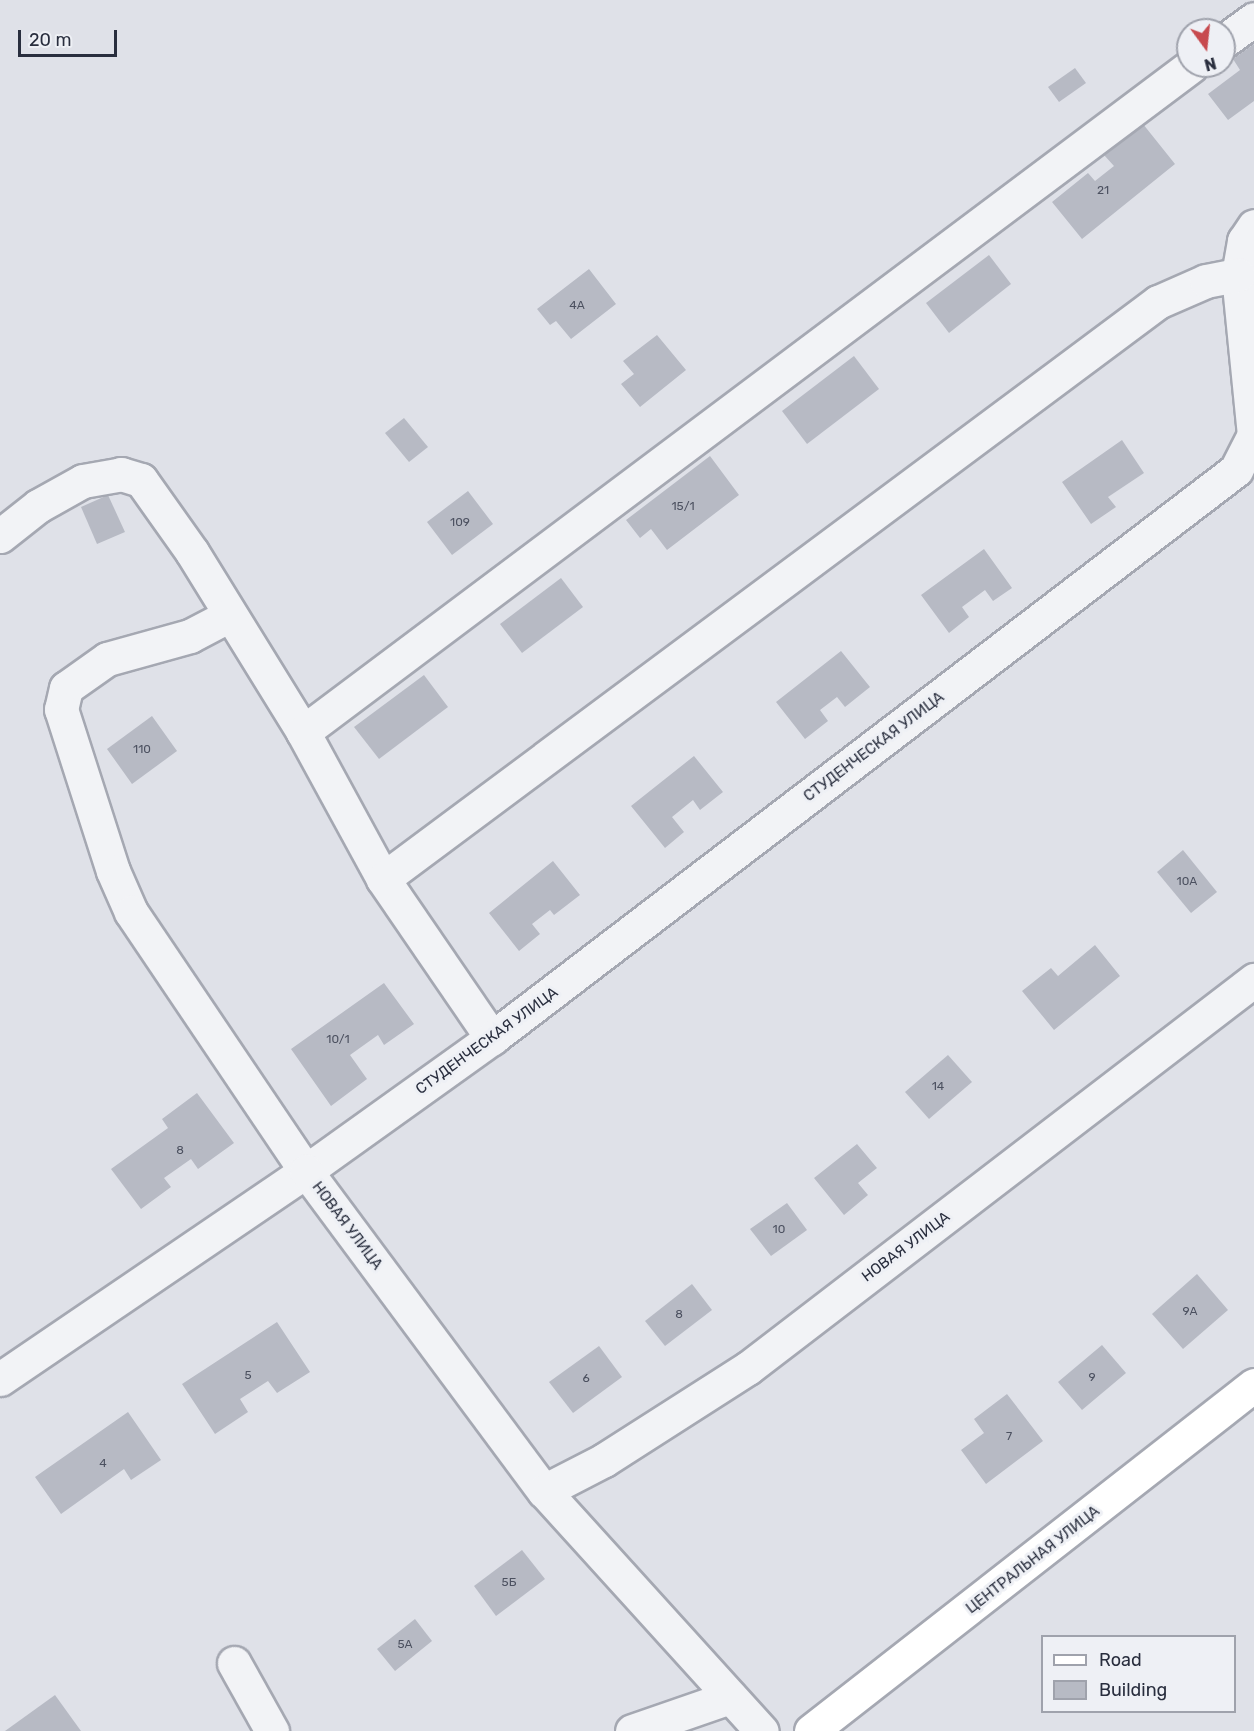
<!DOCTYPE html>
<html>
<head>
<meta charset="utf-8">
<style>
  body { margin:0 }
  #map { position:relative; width:1254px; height:1731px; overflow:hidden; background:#dfe1e8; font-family:Rubik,sans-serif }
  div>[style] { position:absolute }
  .building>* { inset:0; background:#b7bac4 }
  .roads { filter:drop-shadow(2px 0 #a5a8b2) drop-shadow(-2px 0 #a5a8b2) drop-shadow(0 2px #a5a8b2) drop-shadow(0 -2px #a5a8b2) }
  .minor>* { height:33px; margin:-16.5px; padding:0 16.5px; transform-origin:16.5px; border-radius:16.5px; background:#f2f3f6 }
  .major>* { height:33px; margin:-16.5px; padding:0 16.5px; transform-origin:16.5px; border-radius:16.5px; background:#fff }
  span { translate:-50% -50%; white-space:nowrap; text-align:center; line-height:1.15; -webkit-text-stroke:6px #eef0f5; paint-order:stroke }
  .number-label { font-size:12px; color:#4c5160 }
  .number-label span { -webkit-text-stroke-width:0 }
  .street-label { font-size:15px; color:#292e3e }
  .legend { position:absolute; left:1041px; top:1635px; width:195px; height:78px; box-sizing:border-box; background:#eef0f5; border:2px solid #9fa2ac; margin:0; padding:8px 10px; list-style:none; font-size:18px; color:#292e3e }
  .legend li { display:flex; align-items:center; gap:12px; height:30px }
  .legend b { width:30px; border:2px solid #9fa2ac }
  .north { position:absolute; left:1176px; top:18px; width:60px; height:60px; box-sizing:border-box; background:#eef0f5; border:2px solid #9fa2ac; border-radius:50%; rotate:165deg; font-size:16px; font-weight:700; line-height:24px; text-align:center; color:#292e3e }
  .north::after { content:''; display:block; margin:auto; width:21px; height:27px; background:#c74a4e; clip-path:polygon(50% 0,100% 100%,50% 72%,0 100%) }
  .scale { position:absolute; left:18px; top:30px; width:99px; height:27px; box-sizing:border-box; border:3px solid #292e3e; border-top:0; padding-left:8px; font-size:18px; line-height:21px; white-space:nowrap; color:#292e3e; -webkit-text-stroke:4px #eef0f5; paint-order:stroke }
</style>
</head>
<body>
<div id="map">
  <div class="building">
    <i style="clip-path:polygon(1254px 44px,1254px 101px,1228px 120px,1208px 94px,1240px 70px,1233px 59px)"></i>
    <i style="clip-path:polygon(1075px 68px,1086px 83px,1059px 102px,1048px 87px)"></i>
    <i style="clip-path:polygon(1143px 124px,1175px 164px,1082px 239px,1052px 202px,1088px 173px,1095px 181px,1114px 166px,1104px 155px)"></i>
    <i style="clip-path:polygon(989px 255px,1011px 284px,949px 333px,926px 303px)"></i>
    <i style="clip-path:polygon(589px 269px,616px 304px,571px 339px,556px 321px,550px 325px,537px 309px)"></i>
    <i style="clip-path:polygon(657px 335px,686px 370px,640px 407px,621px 384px,634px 374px,623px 361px)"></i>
    <i style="clip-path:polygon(854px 356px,879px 389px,807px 444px,782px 411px)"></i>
    <i style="clip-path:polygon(404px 418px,428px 447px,409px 462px,385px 433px)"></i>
    <i style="clip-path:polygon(1122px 440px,1144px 473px,1108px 497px,1116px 507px,1091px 524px,1062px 482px)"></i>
    <i style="clip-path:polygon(710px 456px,739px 495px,667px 550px,651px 529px,640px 538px,626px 520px)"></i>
    <i style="clip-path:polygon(468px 491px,493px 524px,452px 555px,427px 522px)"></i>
    <i style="clip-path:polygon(108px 495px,125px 532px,97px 544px,81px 507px)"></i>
    <i style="clip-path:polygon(984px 549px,1012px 588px,993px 601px,985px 590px,962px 607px,969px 617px,949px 633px,921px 595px)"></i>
    <i style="clip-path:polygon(561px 578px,583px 607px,522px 653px,500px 624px)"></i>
    <i style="clip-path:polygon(841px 651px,870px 687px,845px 707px,837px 697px,820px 710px,828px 721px,805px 739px,776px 702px)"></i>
    <i style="clip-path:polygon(424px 675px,448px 707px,379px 759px,354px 727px)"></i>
    <i style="clip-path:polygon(152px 716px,177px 751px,132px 784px,107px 749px)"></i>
    <i style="clip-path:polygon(694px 756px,723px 792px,700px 810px,693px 800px,672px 817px,684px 832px,665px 848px,631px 806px)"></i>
    <i style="clip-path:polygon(1183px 850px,1217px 892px,1191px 913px,1157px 872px)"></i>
    <i style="clip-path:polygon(553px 861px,580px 895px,554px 915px,550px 910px,532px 924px,540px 934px,519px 951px,489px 913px)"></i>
    <i style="clip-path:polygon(1095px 945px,1120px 976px,1054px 1030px,1022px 991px,1051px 968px,1058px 976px)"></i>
    <i style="clip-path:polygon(384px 983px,414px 1024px,384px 1045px,378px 1035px,350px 1055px,367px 1079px,331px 1106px,291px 1049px)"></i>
    <i style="clip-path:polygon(948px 1055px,972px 1082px,929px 1119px,905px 1092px)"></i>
    <i style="clip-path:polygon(197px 1093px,234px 1143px,198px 1169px,191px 1159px,164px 1178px,171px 1187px,141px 1209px,111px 1169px,168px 1128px,162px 1119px)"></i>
    <i style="clip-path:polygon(857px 1144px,877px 1168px,858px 1183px,868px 1195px,844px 1215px,814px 1178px)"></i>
    <i style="clip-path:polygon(787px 1203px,807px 1230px,771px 1256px,750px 1229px)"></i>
    <i style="clip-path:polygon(1197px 1274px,1228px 1310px,1183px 1349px,1152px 1314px)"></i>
    <i style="clip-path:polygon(692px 1284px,712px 1310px,665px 1346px,645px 1321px)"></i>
    <i style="clip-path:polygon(277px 1322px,310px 1372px,277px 1393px,268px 1381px,240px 1399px,248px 1412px,215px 1434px,182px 1384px)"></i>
    <i style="clip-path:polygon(1102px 1345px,1126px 1373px,1082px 1410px,1058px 1382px)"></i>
    <i style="clip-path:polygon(599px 1346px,622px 1377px,573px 1413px,549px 1382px)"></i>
    <i style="clip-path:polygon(1007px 1394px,1043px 1441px,986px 1484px,961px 1450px,984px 1433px,974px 1419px)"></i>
    <i style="clip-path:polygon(128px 1412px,161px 1460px,131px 1480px,124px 1469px,61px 1514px,35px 1477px)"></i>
    <i style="clip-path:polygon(522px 1550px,545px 1579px,496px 1616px,474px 1586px)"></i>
    <i style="clip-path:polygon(415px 1619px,432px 1641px,395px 1671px,377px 1649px)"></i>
    <i style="clip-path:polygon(55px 1695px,81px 1731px,5px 1731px)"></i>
  </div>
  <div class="roads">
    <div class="minor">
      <i style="left:1224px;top:41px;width:37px;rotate:-36deg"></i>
      <i style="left:0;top:536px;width:48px;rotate:-38.3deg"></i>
      <i style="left:38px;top:506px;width:51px;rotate:-29.1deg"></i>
      <i style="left:83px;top:481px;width:39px;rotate:-10deg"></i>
      <i style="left:121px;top:474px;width:21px;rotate:17deg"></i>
      <i style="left:141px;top:480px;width:88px;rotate:54.7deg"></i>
      <i style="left:192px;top:552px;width:211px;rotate:58.3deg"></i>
      <i style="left:303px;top:732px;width:167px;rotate:61.4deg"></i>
      <i style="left:383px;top:879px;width:193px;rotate:55.6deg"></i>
      <i style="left:230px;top:615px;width:45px;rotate:152.3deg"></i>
      <i style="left:190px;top:636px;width:86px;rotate:164.5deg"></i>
      <i style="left:107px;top:659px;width:50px;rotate:144.7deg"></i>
      <i style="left:66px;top:688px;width:22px;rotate:103deg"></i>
      <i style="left:61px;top:709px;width:170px;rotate:72.2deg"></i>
      <i style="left:113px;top:871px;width:45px;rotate:66.3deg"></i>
      <i style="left:131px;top:912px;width:313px;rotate:56deg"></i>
      <i style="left:306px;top:1171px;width:229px;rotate:-35.6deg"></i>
      <i style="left:492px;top:1038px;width:936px;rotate:-37.36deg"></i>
      <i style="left:1236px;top:470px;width:39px;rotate:-63deg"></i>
      <i style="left:1254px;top:435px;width:161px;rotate:-95.7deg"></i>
      <i style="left:1238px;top:275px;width:35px;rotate:-80deg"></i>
      <i style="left:1244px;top:241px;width:18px;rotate:-56deg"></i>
      <i style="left:303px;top:732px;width:1110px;rotate:-36.87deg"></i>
      <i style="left:383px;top:879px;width:966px;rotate:-36.67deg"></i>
      <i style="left:1158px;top:302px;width:52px;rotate:-23.6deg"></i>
      <i style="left:1206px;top:281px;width:33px;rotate:-11deg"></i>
      <i style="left:0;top:1379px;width:370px;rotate:-34.2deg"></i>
      <i style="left:306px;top:1171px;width:399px;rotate:53.4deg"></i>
      <i style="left:544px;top:1491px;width:324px;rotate:47.8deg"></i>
      <i style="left:544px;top:1491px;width:68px;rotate:-27.3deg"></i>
      <i style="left:604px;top:1460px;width:171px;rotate:-32.6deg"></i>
      <i style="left:748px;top:1368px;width:638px;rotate:-37.48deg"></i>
      <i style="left:234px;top:1663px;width:78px;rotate:60.8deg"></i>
      <i style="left:632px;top:1731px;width:104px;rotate:-19.1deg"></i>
    </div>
    <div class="major">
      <i style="left:811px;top:1731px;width:562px;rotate:-37.99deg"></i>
    </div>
  </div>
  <div class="number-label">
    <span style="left:1103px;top:191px">21</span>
    <span style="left:577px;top:306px">4А</span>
    <span style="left:683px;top:507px">15/1</span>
    <span style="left:460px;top:523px">109</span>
    <span style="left:142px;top:750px">110</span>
    <span style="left:1187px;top:882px">10А</span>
    <span style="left:338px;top:1040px">10/1</span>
    <span style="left:938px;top:1087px">14</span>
    <span style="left:180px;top:1151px">8</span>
    <span style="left:779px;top:1230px">10</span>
    <span style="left:1190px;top:1312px">9А</span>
    <span style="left:679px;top:1315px">8</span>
    <span style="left:248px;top:1376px">5</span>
    <span style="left:1092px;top:1378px">9</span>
    <span style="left:586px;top:1379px">6</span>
    <span style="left:1009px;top:1437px">7</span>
    <span style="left:103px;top:1464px">4</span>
    <span style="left:509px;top:1583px">5Б</span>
    <span style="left:405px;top:1645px">5А</span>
  </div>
  <div class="street-label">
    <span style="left:874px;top:747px;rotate:-37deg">СТУДЕНЧЕСКАЯ УЛИЦА</span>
    <span style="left:487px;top:1041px;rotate:-36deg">СТУДЕНЧЕСКАЯ УЛИЦА</span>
    <span style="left:347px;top:1226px;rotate:53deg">НОВАЯ УЛИЦА</span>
    <span style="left:906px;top:1247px;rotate:-37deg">НОВАЯ УЛИЦА</span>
    <span style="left:1033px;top:1560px;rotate:-38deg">ЦЕНТРАЛЬНАЯ УЛИЦА</span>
  </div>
  <ul class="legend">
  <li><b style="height:8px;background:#fff"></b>Road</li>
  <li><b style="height:16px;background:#b7bac4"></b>Building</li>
  </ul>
  <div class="north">N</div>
  <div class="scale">20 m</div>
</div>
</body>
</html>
